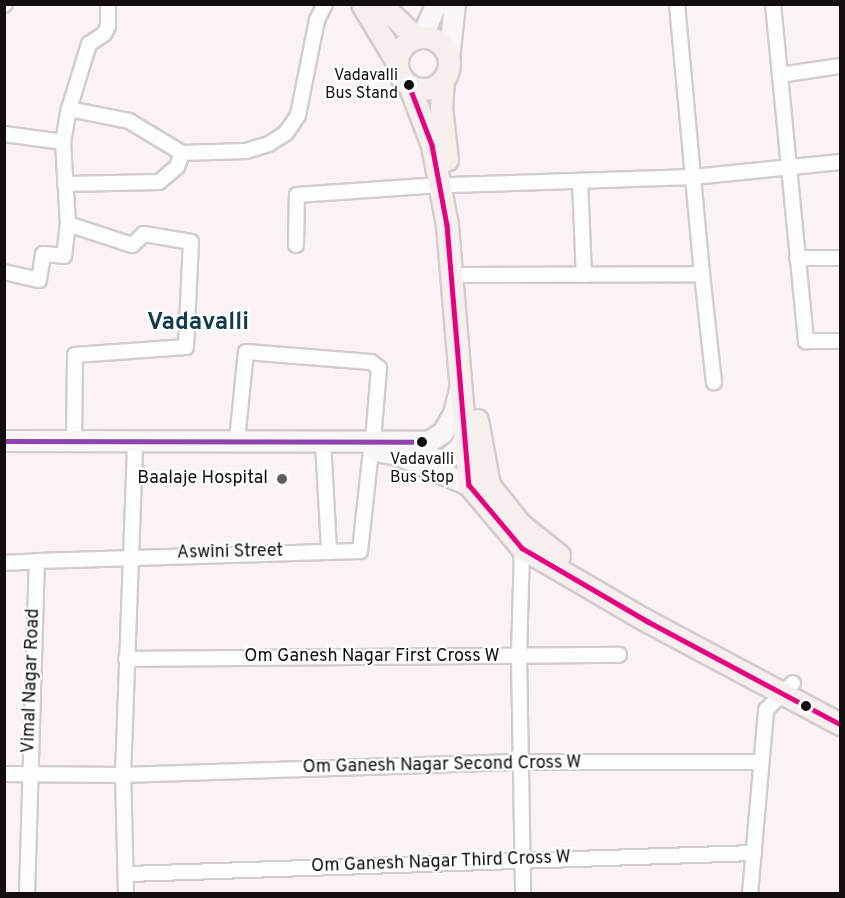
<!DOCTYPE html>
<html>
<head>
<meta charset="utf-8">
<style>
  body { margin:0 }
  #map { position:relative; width:845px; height:898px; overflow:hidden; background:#faf2f4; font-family:Overpass,sans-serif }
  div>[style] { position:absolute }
  .roads { filter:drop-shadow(2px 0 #d3ccce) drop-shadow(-2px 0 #d3ccce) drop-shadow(0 2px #d3ccce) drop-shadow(0 -2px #d3ccce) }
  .minor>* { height:14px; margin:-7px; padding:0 7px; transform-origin:7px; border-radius:7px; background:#fefdfd }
  .secondary>* { height:20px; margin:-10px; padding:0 10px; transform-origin:10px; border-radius:10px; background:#faf5f6 }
  .primary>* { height:21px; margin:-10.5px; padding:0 10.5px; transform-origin:10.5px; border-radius:10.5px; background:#f7eeee }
  .primary>.ring { margin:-10.5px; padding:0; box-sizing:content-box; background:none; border:21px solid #f7eeee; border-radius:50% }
  .bus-1>* { height:4.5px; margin:-2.25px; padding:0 2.25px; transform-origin:2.25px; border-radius:2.25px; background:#e5007d }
  .bus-2>* { height:4.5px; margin:-2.25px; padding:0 2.25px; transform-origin:2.25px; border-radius:2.25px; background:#8e44ad }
  .dots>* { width:16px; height:16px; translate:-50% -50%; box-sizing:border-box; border:3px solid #fff; border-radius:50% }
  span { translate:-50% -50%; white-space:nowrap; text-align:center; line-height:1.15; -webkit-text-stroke:4.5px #fff; paint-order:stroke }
  .bus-label { font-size:16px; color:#140d0f }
  .right { translate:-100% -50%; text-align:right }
  .poi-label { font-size:18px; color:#140d0f }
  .street-label { font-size:18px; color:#140d0f }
  .district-label { font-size:24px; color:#0e3b50; font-weight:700 }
  .frame { position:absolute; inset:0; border:6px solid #140d0f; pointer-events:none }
</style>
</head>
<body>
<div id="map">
  <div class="roads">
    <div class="minor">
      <i style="left:773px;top:4px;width:339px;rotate:84.4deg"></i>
      <i style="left:806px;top:341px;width:34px"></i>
      <i style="left:4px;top:5px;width:1px;rotate:-45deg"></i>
      <i style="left:780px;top:75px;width:61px;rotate:-8.5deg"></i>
      <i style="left:69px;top:109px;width:68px;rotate:-72.9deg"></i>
      <i style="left:89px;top:44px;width:18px;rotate:-34deg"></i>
      <i style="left:104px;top:34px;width:9px;rotate:-63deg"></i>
      <i style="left:108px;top:26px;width:22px;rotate:-90deg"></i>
      <i style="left:4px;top:134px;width:60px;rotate:7.7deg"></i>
      <i style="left:580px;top:181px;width:94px;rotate:87.6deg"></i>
      <i style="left:65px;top:184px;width:94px;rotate:-1.2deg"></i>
      <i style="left:159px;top:182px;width:23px;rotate:-40deg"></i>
      <i style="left:177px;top:167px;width:15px;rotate:-70deg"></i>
      <i style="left:452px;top:185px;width:241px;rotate:-1.9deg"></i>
      <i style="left:693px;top:177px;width:148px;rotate:-5.8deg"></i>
      <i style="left:296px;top:245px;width:50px;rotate:-88.9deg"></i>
      <i style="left:297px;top:195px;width:143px;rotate:-4deg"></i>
      <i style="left:797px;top:258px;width:43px"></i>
      <i style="left:4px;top:272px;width:36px;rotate:13deg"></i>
      <i style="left:39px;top:280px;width:26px;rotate:-81deg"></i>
      <i style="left:43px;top:254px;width:21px;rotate:5deg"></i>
      <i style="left:64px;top:256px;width:32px;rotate:-83deg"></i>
      <i style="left:702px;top:274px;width:109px;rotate:83.7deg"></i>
      <i style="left:464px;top:275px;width:238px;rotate:-0.2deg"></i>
      <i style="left:702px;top:274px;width:271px;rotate:-95.3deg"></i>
      <i style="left:237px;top:440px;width:88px;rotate:-84.2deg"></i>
      <i style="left:246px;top:352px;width:125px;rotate:4.6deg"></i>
      <i style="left:371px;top:362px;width:10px;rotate:37deg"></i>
      <i style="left:379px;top:368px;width:73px;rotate:94.7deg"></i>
      <i style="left:74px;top:442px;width:87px;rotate:-89.3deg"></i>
      <i style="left:75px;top:355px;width:111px;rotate:-4.1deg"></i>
      <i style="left:186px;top:347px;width:105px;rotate:-87.3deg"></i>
      <i style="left:191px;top:242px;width:48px;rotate:-170.3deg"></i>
      <i style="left:144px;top:234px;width:16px;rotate:137deg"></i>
      <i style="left:132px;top:245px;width:67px;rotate:-161.8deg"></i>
      <i style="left:68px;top:224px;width:82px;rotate:-93.5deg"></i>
      <i style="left:63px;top:142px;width:34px;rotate:-80deg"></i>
      <i style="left:69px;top:109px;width:61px;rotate:11.3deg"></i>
      <i style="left:129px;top:121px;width:62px;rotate:31.1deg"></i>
      <i style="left:182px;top:153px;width:64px;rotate:-1.8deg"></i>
      <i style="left:246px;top:151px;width:24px;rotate:-17deg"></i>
      <i style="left:269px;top:144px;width:20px;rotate:-33deg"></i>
      <i style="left:286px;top:133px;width:22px;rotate:-56deg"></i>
      <i style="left:298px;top:115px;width:97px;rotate:-78.7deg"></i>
      <i style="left:317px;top:20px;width:18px;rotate:-63deg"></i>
      <i style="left:323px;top:442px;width:108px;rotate:86.8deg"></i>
      <i style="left:522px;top:548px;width:108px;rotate:91.6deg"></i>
      <i style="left:519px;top:656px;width:238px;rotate:89deg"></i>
      <i style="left:4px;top:563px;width:33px;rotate:-3deg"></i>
      <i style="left:126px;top:659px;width:493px;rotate:-0.5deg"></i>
      <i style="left:4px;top:774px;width:119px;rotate:0.5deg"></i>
      <i style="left:123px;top:775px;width:398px;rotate:-1.9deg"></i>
      <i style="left:521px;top:762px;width:239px"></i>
      <i style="left:128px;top:874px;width:626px;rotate:-1.92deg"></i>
      <i style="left:27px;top:894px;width:333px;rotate:-88.3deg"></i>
      <i style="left:37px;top:561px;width:323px;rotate:-1.8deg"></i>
      <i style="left:360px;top:551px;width:102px;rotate:-83.8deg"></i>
      <i style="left:126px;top:894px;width:119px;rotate:-91.4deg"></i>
      <i style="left:123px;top:775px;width:334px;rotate:-87.9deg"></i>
      <i style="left:750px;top:894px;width:185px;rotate:-85deg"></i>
      <i style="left:766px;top:710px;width:38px;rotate:-45deg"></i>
    </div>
    <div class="secondary">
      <i style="left:422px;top:37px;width:36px;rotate:-66deg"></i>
      <i style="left:449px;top:59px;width:55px;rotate:-83.8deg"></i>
      <i style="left:4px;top:441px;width:425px;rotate:0.1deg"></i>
      <i style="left:429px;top:442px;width:17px;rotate:-33deg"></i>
      <i style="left:443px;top:433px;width:22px;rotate:-60deg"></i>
      <i style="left:454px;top:414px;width:25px;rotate:-76deg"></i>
      <i style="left:376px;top:451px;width:22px;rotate:10deg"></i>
      <i style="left:398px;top:455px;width:77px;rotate:22.9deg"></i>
      <i style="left:422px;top:459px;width:24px;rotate:2deg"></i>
      <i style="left:446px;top:460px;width:17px;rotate:-40deg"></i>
      <i style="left:459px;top:449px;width:22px;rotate:-60deg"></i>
    </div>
    <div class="primary">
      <i style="left:362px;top:4px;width:68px;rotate:58.9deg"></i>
      <i style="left:381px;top:4px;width:49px;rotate:44.2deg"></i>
      <i class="ring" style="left:397px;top:37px;width:31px;height:31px"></i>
      <i style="left:443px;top:80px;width:27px;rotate:94deg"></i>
      <i style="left:441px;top:107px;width:53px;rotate:83.5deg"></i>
      <i style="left:409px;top:85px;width:64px;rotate:69deg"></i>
      <i style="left:432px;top:145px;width:81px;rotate:79.4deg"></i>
      <i style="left:447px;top:225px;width:261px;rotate:85.2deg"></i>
      <i style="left:469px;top:485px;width:82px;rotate:49.9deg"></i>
      <i style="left:522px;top:548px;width:145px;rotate:30.3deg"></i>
      <i style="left:647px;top:621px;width:219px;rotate:28.1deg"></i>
      <i style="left:477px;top:420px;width:66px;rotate:79.5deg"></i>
      <i style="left:489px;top:485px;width:50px;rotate:51.5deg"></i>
      <i style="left:520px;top:524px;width:50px;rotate:38.5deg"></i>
    </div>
  </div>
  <div class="bus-1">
    <i style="left:409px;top:85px;width:64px;rotate:69deg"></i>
    <i style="left:432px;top:145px;width:81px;rotate:79.4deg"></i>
    <i style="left:447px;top:225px;width:261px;rotate:85.2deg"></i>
    <i style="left:469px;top:485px;width:82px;rotate:49.9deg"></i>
    <i style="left:522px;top:548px;width:145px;rotate:30.3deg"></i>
    <i style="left:647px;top:621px;width:219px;rotate:28.1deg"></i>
  </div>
  <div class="bus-2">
    <i style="left:4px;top:441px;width:418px;rotate:0.1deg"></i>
  </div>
  <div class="dots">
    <i style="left:409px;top:85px;background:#140d0f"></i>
    <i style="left:422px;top:442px;background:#140d0f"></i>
    <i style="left:282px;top:479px;background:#645d5f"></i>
    <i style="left:806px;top:706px;background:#140d0f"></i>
  </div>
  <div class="bus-label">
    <span class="right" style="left:398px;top:85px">Vadavalli<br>Bus Stand</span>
    <span style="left:422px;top:469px">Vadavalli<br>Bus Stop</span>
  </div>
  <div class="poi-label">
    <span class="right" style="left:268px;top:479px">Baalaje Hospital</span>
  </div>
  <div class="street-label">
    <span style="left:230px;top:553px;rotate:-1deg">Aswini Street</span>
    <span style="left:372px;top:657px">Om Ganesh Nagar First Cross W</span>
    <span style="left:32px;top:681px;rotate:-88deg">Vimal Nagar Road</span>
    <span style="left:442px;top:766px;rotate:-1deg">Om Ganesh Nagar Second Cross W</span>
    <span style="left:441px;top:863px;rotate:-2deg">Om Ganesh Nagar Third Cross W</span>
  </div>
  <div class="district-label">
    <span style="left:198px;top:324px">Vadavalli</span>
  </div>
  <div class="frame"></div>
</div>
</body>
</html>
